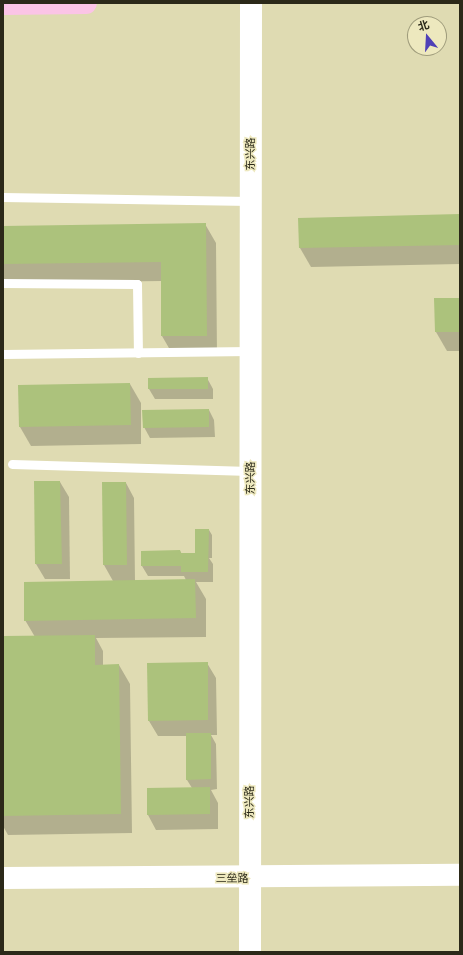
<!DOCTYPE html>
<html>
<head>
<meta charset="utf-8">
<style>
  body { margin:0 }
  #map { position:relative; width:463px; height:955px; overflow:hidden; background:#dfdbb2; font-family:"PT Sans Narrow","Noto Sans SC",sans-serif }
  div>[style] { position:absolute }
  .shadow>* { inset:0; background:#0003 }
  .building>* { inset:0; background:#acc27c }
  .service>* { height:9px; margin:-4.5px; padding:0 4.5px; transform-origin:4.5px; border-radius:4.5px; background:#fff }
  .tertiary>* { height:22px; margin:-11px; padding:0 11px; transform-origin:11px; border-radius:11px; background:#fff }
  .trunk>* { height:22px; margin:-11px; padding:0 11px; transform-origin:11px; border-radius:11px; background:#fbc4e6 }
  span { translate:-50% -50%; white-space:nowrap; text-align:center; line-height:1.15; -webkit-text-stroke:3px #ede8be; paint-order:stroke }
  .street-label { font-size:11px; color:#2b2919 }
  .frame { position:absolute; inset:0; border:4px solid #2b2919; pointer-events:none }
  .north { position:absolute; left:407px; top:16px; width:40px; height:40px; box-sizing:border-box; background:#ede8be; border:1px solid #9f9c7c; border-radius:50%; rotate:342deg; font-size:11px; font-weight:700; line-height:16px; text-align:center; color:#2b2919 }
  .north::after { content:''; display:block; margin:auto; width:14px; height:18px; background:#4f40b7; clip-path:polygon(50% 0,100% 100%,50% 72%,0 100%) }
</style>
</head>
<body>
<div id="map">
  <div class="shadow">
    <i style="clip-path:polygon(460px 215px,460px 264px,311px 267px,300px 248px,299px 219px)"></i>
    <i style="clip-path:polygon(205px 224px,216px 243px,217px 354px,173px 355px,162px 336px,162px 281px,3px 283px,3px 227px)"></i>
    <i style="clip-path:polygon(435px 299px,460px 299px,460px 351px,447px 351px,436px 332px)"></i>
    <i style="clip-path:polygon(207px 378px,213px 389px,213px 399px,155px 399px,149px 389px,149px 379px)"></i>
    <i style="clip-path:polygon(130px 384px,141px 403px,141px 444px,31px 446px,20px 427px)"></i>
    <i style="clip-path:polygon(209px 410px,214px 420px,215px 437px,150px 438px,144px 427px)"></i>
    <i style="clip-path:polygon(35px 482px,60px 482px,69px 497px,70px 579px,45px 579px,36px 564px)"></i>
    <i style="clip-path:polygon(126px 483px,134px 498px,135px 581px,186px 580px,184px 576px,148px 576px,142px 566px,142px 552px,180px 551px,182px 554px,197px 554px,209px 530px,212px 535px,212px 558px,209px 558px,213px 564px,213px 582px,196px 582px,206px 599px,206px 637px,96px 638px,103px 651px,103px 665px,119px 665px,130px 684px,132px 833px,8px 835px,3px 826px,3px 637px,35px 637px,25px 620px,113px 581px,104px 565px)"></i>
    <i style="clip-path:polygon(207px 663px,216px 678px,217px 735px,211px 735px,216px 744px,217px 789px,211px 790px,218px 803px,218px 829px,156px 830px,148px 815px,148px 789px,192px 788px,187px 780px,187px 736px,158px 736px,149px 721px)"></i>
  </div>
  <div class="building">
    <i style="clip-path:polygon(460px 214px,460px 245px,299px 248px,298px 218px)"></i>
    <i style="clip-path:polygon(206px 223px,207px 336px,161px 336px,161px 262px,3px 264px,3px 226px)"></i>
    <i style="clip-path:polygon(434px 298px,460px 298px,460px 332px,435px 332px)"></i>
    <i style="clip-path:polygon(208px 377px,208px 389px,148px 389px,148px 378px)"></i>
    <i style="clip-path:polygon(130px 383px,131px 425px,19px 427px,18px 385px)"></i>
    <i style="clip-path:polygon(209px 409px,209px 427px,143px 428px,142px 410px)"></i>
    <i style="clip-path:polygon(34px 481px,60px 481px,62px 564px,35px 564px)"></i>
    <i style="clip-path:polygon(102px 482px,126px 482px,127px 565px,103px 565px)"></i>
    <i style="clip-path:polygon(195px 529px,209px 529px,208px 572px,181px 572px,181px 566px,141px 566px,141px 551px,180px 550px,181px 553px,195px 553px)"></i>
    <i style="clip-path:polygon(195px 579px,196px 618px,24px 621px,24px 582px)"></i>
    <i style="clip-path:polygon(95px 635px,95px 665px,119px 664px,121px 814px,3px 816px,3px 636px)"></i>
    <i style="clip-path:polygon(208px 662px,208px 720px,148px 721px,147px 663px)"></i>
    <i style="clip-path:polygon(186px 733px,211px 733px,211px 779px,186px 780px)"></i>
    <i style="clip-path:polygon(210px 787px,210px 814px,147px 815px,147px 788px)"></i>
  </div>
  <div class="service">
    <i style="left:3px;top:197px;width:247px;rotate:0.9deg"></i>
    <i style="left:3px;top:283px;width:134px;rotate:0.4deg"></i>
    <i style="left:137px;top:284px;width:69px;rotate:89.2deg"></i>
    <i style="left:3px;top:354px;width:247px;rotate:-0.7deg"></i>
    <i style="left:12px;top:464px;width:238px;rotate:1.7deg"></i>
  </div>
  <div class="tertiary">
    <i style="left:3px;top:878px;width:457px;rotate:-0.4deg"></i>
    <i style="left:250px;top:952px;width:949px;rotate:-89.94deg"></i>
  </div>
  <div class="trunk">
    <i style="left:3px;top:4px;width:83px;rotate:-0.7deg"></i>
  </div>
  <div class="street-label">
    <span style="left:250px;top:154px;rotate:-90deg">东兴路</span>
    <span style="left:250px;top:478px;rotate:-90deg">东兴路</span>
    <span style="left:249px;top:802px;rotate:-90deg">东兴路</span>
    <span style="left:232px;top:878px">三垒路</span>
  </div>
  <div class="frame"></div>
  <div class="north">北</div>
</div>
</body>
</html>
